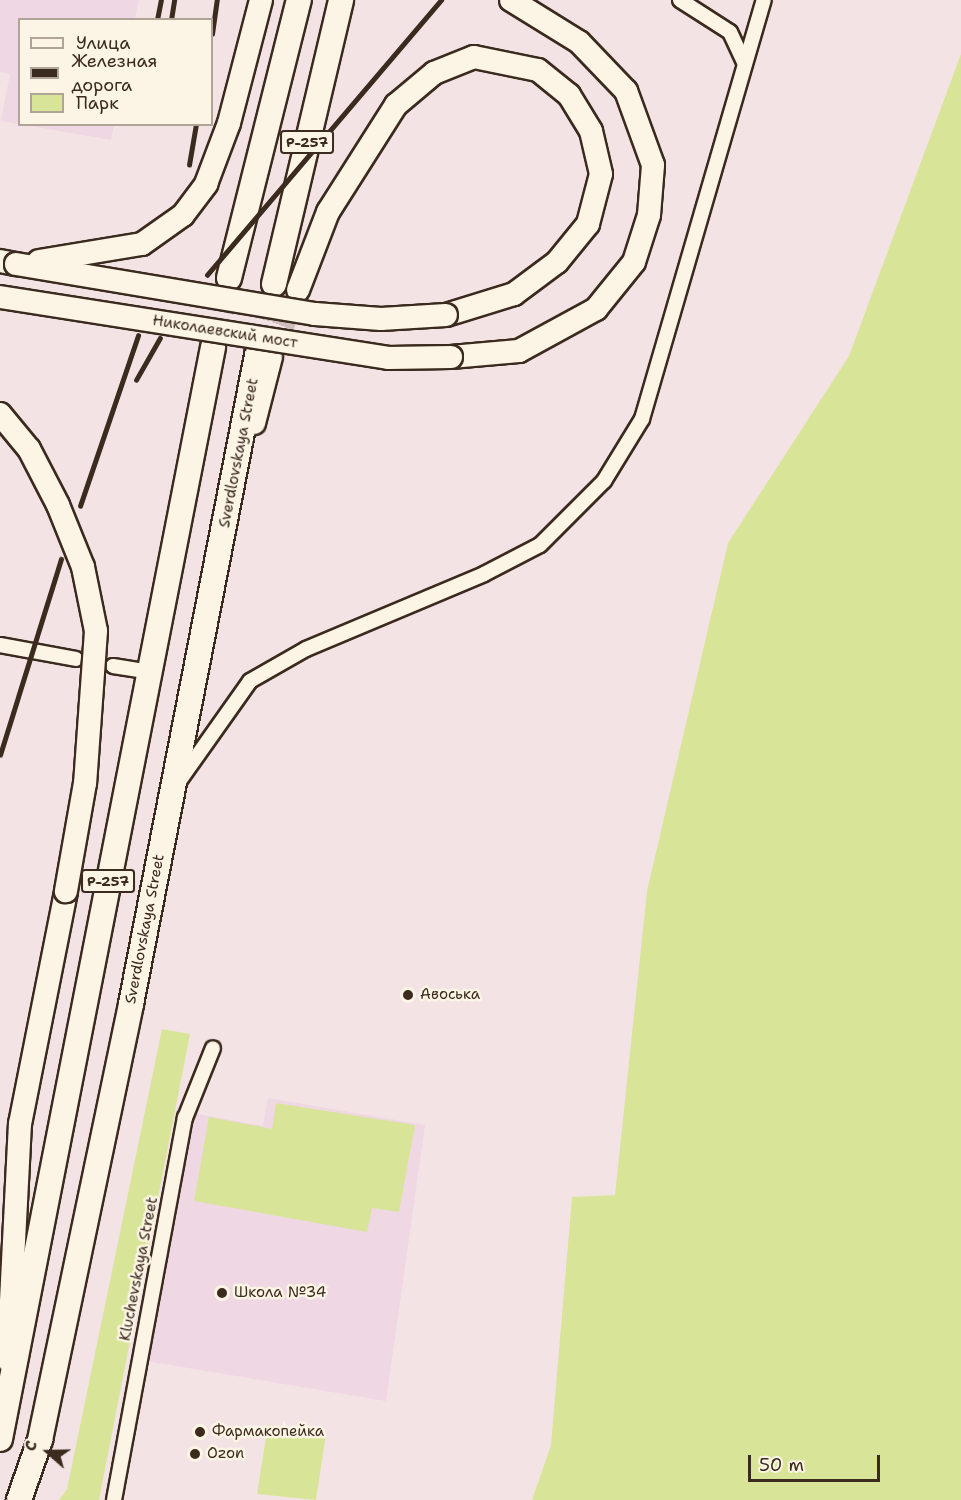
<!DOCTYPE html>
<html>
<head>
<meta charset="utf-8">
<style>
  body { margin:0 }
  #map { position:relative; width:961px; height:1500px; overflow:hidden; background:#f4e3e4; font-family:"Shantell Sans",sans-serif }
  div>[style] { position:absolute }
  .built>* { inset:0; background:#efd7e3 }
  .green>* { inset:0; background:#d8e598 }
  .primary-tunnel>* { height:22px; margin-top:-11px; transform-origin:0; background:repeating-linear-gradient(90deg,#cfbebc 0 22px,transparent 0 33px) }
  .trunk-tunnel>* { height:24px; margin-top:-12px; transform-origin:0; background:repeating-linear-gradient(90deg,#cfbebc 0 24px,transparent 0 36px) }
  .roads { filter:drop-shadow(2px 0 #3b2a1e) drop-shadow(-2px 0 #3b2a1e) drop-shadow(0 2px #3b2a1e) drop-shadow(0 -2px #3b2a1e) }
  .minor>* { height:14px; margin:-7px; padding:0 7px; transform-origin:7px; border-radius:7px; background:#fcf5e5 }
  .primary>* { height:22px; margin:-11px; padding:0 11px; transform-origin:11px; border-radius:11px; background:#fcf5e5 }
  .trunk>* { height:24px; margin:-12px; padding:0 12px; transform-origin:12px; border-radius:12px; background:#fcf5e5 }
  .rail>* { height:4.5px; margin:-2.25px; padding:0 2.25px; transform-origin:2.25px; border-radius:2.25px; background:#3b2a1e }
  .bridges { filter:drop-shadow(2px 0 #3b2a1e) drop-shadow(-2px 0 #3b2a1e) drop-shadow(0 2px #3b2a1e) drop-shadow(0 -2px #3b2a1e) }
  .primary-bridge>* { height:22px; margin:-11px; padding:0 11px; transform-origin:11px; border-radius:11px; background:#fcf5e5 }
  .dots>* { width:16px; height:16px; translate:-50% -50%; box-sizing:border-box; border:3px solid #fcf5e5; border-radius:50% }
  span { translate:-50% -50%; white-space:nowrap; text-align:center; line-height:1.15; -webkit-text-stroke:5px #fcf5e5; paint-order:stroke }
  .shield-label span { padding:2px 4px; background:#fcf5e5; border:2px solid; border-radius:4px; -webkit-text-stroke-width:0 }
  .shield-label { font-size:14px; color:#3b2a1e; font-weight:700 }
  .street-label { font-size:15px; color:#3b2a1e }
  .poi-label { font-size:15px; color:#3b2a1e }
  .left { translate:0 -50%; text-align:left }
  .legend { position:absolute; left:18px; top:18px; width:195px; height:108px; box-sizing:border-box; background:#fcf5e5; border:2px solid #afa495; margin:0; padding:8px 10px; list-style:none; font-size:18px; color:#3b2a1e }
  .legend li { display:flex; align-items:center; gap:12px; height:30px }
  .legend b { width:30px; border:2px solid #afa495 }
  .north { position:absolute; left:18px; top:1422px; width:60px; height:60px; -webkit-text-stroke:4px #fcf5e5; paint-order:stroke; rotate:290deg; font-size:16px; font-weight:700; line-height:24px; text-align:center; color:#3b2a1e }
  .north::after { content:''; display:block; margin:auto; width:21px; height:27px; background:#3b2a1e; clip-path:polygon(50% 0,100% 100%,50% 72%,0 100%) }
  .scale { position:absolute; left:748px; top:1455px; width:132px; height:27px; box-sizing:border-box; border:3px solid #3b2a1e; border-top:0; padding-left:8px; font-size:18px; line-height:21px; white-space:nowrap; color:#3b2a1e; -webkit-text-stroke:4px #fcf5e5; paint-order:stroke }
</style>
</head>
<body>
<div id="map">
  <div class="built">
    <i style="clip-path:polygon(0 0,139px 0,135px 19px,20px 20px,19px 124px,1px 121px,10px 74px,0 72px)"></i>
    <i style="clip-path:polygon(20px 124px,114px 124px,114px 125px,111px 140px)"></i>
    <i style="clip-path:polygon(268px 1098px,425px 1125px,386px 1401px,146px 1361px,193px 1113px,263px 1126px)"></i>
  </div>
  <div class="green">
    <i style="clip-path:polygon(961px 54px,961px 1500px,532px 1500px,551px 1445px,572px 1197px,615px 1195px,647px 891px,728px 543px,849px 356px)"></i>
    <i style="clip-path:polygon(162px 1029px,190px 1034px,99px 1500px,59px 1500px,67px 1489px)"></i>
    <i style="clip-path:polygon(276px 1103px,415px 1125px,399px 1212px,372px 1208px,367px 1232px,194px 1201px,209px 1117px,272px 1129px)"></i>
    <i style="clip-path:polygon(268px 1425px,326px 1434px,316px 1500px,257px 1494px)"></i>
  </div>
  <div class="primary-tunnel">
    <i style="left:271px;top:357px;width:71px;rotate:-68.5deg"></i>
  </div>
  <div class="trunk-tunnel">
    <i style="left:213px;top:347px;width:71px;rotate:-76.9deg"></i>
    <i style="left:257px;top:355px;width:72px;rotate:-76.3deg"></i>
  </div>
  <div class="roads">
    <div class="minor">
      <i style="left:680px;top:0;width:59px;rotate:32.6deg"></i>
      <i style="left:730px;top:32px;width:35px;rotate:65deg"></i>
      <i style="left:0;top:645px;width:77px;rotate:10.4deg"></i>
      <i style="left:113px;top:666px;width:36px;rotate:9deg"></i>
      <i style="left:180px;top:780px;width:121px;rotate:-54.7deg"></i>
      <i style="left:250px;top:681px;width:64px;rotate:-29.7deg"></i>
      <i style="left:306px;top:649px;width:193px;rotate:-22.8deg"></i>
      <i style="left:484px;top:574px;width:63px;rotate:-27.4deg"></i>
      <i style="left:540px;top:545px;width:91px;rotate:-45deg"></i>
      <i style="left:604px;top:481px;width:73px;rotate:-58.5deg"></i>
      <i style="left:642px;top:419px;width:436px;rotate:-73.8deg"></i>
      <i style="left:114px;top:1500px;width:389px;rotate:-79.5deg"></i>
      <i style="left:185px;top:1118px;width:75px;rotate:-68.2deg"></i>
    </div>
    <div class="primary">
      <i style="left:0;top:261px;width:16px;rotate:11deg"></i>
      <i style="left:298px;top:290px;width:84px;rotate:-69deg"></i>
      <i style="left:328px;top:212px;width:127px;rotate:-57.6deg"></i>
      <i style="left:396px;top:105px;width:50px;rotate:-40.1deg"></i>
      <i style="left:434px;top:73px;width:43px;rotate:-21.8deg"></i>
      <i style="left:474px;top:57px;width:65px;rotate:11.5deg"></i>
      <i style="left:538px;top:70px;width:40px;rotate:39deg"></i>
      <i style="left:569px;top:95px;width:42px;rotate:58.6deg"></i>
      <i style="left:591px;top:131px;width:44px;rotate:76.9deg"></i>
      <i style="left:601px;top:174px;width:52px;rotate:104.6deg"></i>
      <i style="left:588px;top:224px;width:49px;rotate:129.2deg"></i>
      <i style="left:557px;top:262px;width:54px;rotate:143.3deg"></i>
      <i style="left:514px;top:294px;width:71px;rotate:162.8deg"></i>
      <i style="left:451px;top:357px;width:68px;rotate:-5deg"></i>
      <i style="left:519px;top:351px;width:88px;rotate:-28.6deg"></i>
      <i style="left:596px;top:309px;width:60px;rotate:-51deg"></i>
      <i style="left:634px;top:262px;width:49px;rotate:-72.3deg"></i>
      <i style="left:649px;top:215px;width:50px;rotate:-85.4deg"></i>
      <i style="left:653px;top:165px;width:79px;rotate:-110deg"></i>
      <i style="left:626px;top:91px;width:68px;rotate:-133.8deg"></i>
      <i style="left:579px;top:42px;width:80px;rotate:-148.3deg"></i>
      <i style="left:254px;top:423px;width:68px;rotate:-75.6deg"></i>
      <i style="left:8px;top:1360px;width:236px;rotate:-87.1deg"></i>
      <i style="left:20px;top:1124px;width:237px;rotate:-78.8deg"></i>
    </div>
    <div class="trunk">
      <i style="left:229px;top:278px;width:287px;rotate:-75.9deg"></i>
      <i style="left:274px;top:284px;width:292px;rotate:-76.7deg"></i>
      <i style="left:0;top:1439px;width:1113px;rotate:-78.96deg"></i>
      <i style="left:19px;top:1500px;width:64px;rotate:-70.7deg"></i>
      <i style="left:40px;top:1440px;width:445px;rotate:-78.2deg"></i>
      <i style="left:131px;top:1004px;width:661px;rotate:-79.01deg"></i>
    </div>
  </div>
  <div class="rail">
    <i style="left:157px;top:20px;width:20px;rotate:-79deg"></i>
    <i style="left:171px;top:20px;width:20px;rotate:-81deg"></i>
    <i style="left:212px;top:34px;width:34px;rotate:-82deg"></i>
    <i style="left:189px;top:165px;width:42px;rotate:-80.3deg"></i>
    <i style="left:207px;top:275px;width:361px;rotate:-49.6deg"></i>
    <i style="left:136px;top:380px;width:48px;rotate:-60.3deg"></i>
    <i style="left:80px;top:506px;width:180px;rotate:-71.2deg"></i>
    <i style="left:0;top:755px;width:205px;rotate:-72.7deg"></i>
  </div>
  <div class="bridges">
    <div class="primary-bridge">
      <i style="left:39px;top:261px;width:104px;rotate:-9.4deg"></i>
      <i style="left:142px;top:244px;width:50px;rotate:-35.3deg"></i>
      <i style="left:183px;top:215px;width:39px;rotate:-53deg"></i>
      <i style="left:206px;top:184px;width:65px;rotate:-69.3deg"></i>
      <i style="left:229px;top:123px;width:127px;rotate:-75.4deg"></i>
      <i style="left:16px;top:264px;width:303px;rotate:9.5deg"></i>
      <i style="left:315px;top:314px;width:66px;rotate:4.3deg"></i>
      <i style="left:381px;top:319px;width:65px;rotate:-3.5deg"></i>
      <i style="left:0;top:297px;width:393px;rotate:8.9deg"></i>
      <i style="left:388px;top:358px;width:63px;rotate:-0.9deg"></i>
      <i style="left:0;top:414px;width:45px;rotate:50.4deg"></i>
      <i style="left:29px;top:449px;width:63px;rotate:62.6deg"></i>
      <i style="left:58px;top:505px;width:67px;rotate:68deg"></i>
      <i style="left:83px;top:567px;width:65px;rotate:78.5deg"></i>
      <i style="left:96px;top:631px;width:152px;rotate:94.1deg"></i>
      <i style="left:85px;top:783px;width:110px;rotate:100deg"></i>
    </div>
  </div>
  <div class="dots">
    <i style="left:408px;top:995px;background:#3b2a1e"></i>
    <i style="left:222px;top:1293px;background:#3b2a1e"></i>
    <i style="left:200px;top:1432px;background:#3b2a1e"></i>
    <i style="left:195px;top:1454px;background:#3b2a1e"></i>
  </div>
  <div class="shield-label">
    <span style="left:307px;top:142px">Р-257</span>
    <span style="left:108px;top:881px">Р-257</span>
  </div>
  <div class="street-label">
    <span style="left:225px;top:332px;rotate:9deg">Николаевский мост</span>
    <span style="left:239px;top:453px;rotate:-79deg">Sverdlovskaya Street</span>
    <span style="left:145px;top:929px;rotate:-79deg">Sverdlovskaya Street</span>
    <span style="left:139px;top:1269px;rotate:-79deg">Kluchevskaya Street</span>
  </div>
  <div class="poi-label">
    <span class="left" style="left:420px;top:995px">Авоська</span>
    <span class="left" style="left:234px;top:1293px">Школа №34</span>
    <span class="left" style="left:212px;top:1432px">Фармакопейка</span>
    <span class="left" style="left:207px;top:1454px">Ozon</span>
  </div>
  <ul class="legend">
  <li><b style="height:8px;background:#fcf5e5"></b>Улица</li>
  <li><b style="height:8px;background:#3b2a1e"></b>Железная дорога</li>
  <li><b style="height:16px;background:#d8e598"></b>Парк</li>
  </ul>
  <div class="north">С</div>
  <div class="scale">50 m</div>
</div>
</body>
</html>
